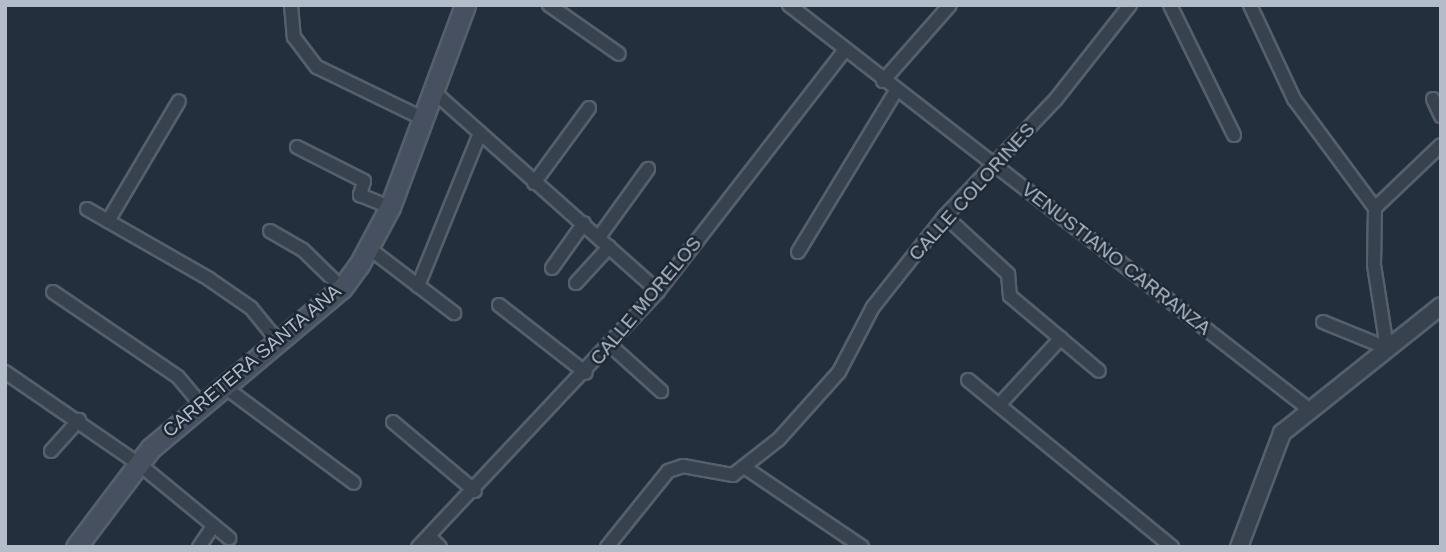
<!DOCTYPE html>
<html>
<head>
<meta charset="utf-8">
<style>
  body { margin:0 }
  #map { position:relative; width:1446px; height:552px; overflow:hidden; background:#242f3e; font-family:Arial,sans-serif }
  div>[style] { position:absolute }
  .roads { filter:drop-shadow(2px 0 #565f6c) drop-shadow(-2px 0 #565f6c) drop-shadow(0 2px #565f6c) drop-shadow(0 -2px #565f6c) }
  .minor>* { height:12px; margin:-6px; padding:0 6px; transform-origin:6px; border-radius:6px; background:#38414e }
  .tertiary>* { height:16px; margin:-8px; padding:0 8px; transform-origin:8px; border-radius:8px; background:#38414e }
  .secondary>* { height:19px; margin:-9.5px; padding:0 9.5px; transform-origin:9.5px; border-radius:9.5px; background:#465061 }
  span { translate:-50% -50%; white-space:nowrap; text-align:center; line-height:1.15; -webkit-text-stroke:5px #1d2633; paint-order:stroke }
  .street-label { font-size:19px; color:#b4bcc9 }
  .frame { position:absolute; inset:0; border:7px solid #b4bcc9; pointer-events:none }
</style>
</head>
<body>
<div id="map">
  <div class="roads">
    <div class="minor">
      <i style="left:291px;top:5px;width:32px;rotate:85deg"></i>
      <i style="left:294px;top:37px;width:38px;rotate:53deg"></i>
      <i style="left:317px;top:67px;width:119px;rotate:25.9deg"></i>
      <i style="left:549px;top:5px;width:85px;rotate:35deg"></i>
      <i style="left:789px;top:5px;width:660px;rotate:37.86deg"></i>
      <i style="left:1170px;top:5px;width:145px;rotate:63.8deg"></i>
      <i style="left:1250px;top:5px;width:104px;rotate:64.9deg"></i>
      <i style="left:1294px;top:99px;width:136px;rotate:53.4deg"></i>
      <i style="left:1375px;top:208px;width:57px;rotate:91deg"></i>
      <i style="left:1374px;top:265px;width:84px;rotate:81.1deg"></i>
      <i style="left:883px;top:81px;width:101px;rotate:-48.6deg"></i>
      <i style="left:434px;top:92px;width:300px;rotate:41.6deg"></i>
      <i style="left:1433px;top:99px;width:19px;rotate:65deg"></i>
      <i style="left:297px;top:147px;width:75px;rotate:26.9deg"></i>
      <i style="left:364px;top:181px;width:15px;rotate:106deg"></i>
      <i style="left:360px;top:195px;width:32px;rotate:22deg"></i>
      <i style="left:534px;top:183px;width:93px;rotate:-53.7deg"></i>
      <i style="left:1375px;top:208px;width:91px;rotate:-43.7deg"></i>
      <i style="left:87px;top:209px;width:141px;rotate:29.8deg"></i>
      <i style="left:209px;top:279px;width:51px;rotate:34.6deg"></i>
      <i style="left:251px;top:308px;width:40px;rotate:51deg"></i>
      <i style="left:945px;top:216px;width:86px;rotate:42.6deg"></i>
      <i style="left:1008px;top:274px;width:22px;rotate:85deg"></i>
      <i style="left:1010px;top:296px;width:116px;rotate:40.1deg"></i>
      <i style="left:108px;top:221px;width:139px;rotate:-59.4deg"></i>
      <i style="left:270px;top:231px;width:38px;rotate:30deg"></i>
      <i style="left:303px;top:250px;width:54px;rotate:44.3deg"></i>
      <i style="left:599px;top:237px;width:84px;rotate:-54.2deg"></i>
      <i style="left:370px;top:249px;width:106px;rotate:37.3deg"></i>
      <i style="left:798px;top:252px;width:188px;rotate:-58.7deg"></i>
      <i style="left:552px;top:268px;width:55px;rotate:-54.6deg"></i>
      <i style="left:576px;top:283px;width:49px;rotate:-47.5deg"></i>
      <i style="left:418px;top:286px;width:165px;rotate:-67.9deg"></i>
      <i style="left:53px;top:292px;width:151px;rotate:34.2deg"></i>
      <i style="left:178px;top:377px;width:34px;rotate:50deg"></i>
      <i style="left:499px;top:305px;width:110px;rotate:38deg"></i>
      <i style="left:1323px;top:322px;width:69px;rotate:22.1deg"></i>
      <i style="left:610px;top:345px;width:69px;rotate:42deg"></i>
      <i style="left:5px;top:372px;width:163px;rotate:34.5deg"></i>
      <i style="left:139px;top:464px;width:117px;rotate:39.4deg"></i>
      <i style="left:968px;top:380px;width:264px;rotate:39.3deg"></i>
      <i style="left:222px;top:385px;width:164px;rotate:36.6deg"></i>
      <i style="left:999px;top:405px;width:91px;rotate:-47.2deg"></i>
      <i style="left:393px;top:422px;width:107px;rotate:40.1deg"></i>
      <i style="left:51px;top:451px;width:42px;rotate:-47.9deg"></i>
      <i style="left:747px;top:469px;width:139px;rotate:34.1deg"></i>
      <i style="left:430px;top:537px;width:14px;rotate:45deg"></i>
      <i style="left:199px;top:547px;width:25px;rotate:-56deg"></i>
      <i style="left:418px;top:547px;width:351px;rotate:-46.8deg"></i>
      <i style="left:658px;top:291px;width:305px;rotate:-52.2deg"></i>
      <i style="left:607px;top:547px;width:97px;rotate:-51.2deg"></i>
      <i style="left:668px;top:471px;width:16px;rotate:-18deg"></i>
      <i style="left:683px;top:466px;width:51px;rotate:10.2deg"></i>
      <i style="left:733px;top:475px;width:58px;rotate:-38deg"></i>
      <i style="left:779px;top:439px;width:90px;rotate:-48.2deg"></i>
      <i style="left:839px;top:372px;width:73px;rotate:-62.4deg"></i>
      <i style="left:873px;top:307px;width:116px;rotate:-51.6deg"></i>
      <i style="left:945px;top:216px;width:161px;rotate:-46.5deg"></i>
      <i style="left:1056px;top:99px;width:120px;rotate:-51.8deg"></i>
    </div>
    <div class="tertiary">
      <i style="left:1239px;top:547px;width:122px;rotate:-69.3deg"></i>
      <i style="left:1282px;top:433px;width:203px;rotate:-38.6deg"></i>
    </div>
    <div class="secondary">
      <i style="left:76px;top:547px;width:124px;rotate:-52.9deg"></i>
      <i style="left:151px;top:448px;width:249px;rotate:-40deg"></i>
      <i style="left:342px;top:288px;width:29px;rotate:-54deg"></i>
      <i style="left:359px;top:265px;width:66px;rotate:-61.9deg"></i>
      <i style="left:390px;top:207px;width:215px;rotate:-69.6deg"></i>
    </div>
  </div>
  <div class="street-label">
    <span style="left:972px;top:192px;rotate:-48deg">CALLE COLORINES</span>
    <span style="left:1116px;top:259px;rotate:38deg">VENUSTIANO CARRANZA</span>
    <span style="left:646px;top:301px;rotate:-50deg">CALLE MORELOS</span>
    <span style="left:252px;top:361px;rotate:-40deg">CARRETERA SANTA ANA</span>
  </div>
  <div class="frame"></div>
</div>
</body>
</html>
